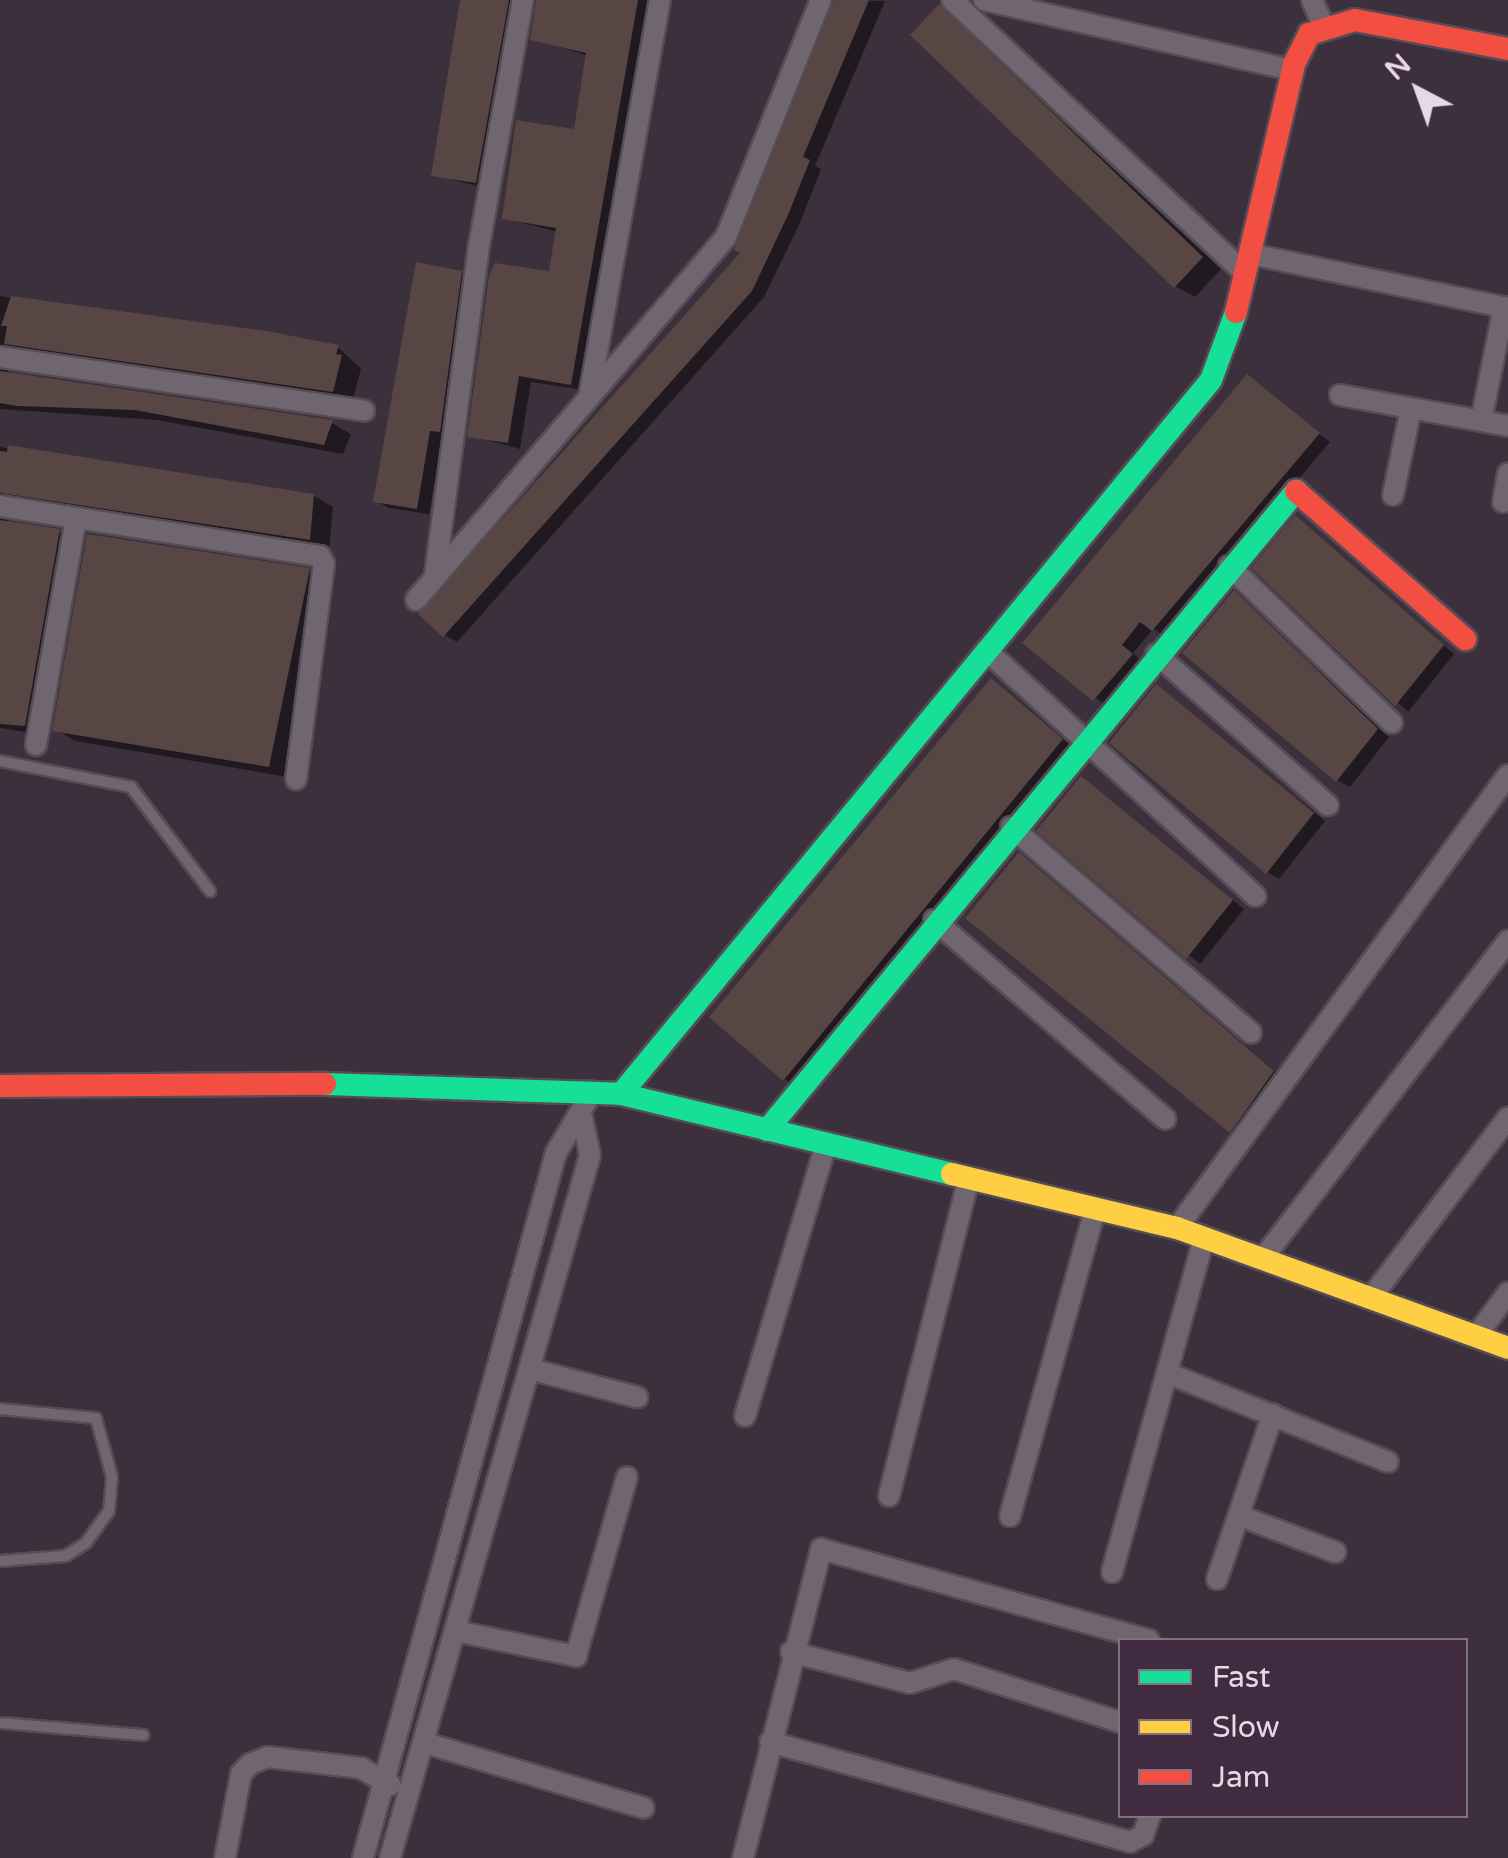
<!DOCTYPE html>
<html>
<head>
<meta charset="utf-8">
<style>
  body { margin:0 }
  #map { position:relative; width:1508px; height:1858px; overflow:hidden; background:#3c303c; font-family:"Varela Round",sans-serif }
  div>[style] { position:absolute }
  .shadow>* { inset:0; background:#0007 }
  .building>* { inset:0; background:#574644 }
  .roads { filter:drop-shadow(2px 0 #564c56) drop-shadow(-2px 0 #564c56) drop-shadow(0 2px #564c56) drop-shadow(0 -2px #564c56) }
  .lane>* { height:10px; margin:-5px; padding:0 5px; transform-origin:5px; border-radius:5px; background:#706670 }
  .street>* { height:20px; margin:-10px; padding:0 10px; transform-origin:10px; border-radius:10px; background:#706670 }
  .fast>* { height:22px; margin:-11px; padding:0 11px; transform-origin:11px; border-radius:11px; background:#16e098 }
  .slow>* { height:22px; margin:-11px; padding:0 11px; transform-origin:11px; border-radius:11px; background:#ffcf43 }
  .jam>* { height:22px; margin:-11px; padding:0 11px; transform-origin:11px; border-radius:11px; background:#f24e42 }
  span { translate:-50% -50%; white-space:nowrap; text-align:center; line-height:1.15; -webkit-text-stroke:10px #402b41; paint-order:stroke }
  .legend { position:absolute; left:1118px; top:1638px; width:350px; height:180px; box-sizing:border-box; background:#402b41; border:2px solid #827083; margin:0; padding:12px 18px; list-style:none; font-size:30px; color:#e6d8e6 }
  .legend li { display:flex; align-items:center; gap:20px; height:50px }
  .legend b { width:50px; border:2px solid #827083 }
  .north { position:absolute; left:1368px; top:40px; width:100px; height:100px; -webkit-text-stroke:8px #402b41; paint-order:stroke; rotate:319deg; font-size:28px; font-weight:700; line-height:40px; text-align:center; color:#e6d8e6 }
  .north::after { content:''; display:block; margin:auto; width:35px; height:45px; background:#e6d8e6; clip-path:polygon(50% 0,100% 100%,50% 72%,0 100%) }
</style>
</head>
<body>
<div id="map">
  <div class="shadow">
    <i style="clip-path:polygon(462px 0,525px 0,489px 189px,434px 175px)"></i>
    <i style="clip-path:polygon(538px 0,651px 0,584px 390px,531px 382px,520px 449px,470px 435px,551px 274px,558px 232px,504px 218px,576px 132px,588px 56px,533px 38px)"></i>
    <i style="clip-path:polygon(836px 0,885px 1px,815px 166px,821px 169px,800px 223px,764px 297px,457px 642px,445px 635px,744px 252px)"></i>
    <i style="clip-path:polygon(939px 7px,1221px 269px,1195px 297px,1175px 286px)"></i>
    <i style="clip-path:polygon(461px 273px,474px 280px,452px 438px,443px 436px,429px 514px,389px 508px,376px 501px)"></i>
    <i style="clip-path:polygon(0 296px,338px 347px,361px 369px,352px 402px,4px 366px,11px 375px,332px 423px,351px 434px,343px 454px,157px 420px,0 409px)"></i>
    <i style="clip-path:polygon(1248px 377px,1330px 442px,1165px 636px,1153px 629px,1133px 653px,1143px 663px,1107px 706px,1025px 643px)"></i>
    <i style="clip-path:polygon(0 447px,314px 496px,333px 507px,329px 550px,14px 503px,7px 522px,59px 532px,79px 543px,45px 735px,0 728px)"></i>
    <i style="clip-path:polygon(1296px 518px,1454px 654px,1408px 712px,1255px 568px)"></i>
    <i style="clip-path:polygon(309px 571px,328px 582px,288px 777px,75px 741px,55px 729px)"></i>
    <i style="clip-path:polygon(1234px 593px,1389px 737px,1350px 787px,1337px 780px)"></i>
    <i style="clip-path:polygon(991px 681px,1073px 747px,797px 1086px,784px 1079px)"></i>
    <i style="clip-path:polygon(1157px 687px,1325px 821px,1279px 879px,1267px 872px)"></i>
    <i style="clip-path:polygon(1082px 779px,1244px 909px,1200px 964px,1040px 830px)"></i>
    <i style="clip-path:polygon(1020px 855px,1285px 1080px,1243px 1138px,1231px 1131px)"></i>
  </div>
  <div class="building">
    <i style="clip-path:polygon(460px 0,509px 0,476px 183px,431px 176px)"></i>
    <i style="clip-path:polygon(536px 0,638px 0,571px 385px,519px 376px,508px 443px,467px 437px,489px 276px,495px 263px,549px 271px,556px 228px,502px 219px,516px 120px,574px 129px,586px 53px,530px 40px)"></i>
    <i style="clip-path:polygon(834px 0,869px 0,803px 157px,810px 160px,788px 215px,752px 291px,443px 637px,418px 614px,740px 253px,734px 250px)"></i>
    <i style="clip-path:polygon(939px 4px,1203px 257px,1174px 288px,910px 35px)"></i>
    <i style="clip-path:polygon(416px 262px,462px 271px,440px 432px,430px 431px,417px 509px,373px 502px)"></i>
    <i style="clip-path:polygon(11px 296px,266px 331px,339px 345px,336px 354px,342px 355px,333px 392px,4px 344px,7px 326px,1px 326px)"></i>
    <i style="clip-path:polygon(0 371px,333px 420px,324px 445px,135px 410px,17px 406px,0 403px)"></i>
    <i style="clip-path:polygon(1247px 374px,1320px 433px,1152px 631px,1140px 622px,1122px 645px,1133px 654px,1093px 701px,1022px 643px)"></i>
    <i style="clip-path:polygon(8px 445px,314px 494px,310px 540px,0 493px,0 451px,7px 452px)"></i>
    <i style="clip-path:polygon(1295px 515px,1444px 645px,1395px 706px,1251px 568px)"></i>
    <i style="clip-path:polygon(0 520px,60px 529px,25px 726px,0 724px)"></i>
    <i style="clip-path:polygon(87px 534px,310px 568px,269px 767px,52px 731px)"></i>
    <i style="clip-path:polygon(1234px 590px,1378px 729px,1336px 782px,1182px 653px)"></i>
    <i style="clip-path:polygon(991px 678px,1063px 739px,783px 1081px,709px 1017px)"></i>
    <i style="clip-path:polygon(1156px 684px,1314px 813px,1266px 874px,1109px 743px)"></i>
    <i style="clip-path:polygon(1081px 776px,1233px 900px,1186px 959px,1036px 831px)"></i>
    <i style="clip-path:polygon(1019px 852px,1274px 1071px,1230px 1133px,965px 918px)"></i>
  </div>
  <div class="roads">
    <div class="lane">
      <i style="left:0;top:761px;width:134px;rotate:11.2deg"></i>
      <i style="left:131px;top:787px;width:131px;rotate:52.8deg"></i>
      <i style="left:0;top:1409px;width:96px;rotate:5.4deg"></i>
      <i style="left:96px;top:1418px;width:61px;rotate:74.8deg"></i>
      <i style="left:112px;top:1477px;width:34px;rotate:95deg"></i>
      <i style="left:109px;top:1511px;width:39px;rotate:126deg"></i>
      <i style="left:86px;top:1543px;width:25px;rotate:148deg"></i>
      <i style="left:65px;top:1556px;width:65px;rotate:175.6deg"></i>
      <i style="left:0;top:1723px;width:144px;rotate:4.8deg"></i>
    </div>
    <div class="street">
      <i style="left:952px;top:0;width:402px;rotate:43deg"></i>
      <i style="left:984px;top:0;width:317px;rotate:12.8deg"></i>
      <i style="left:1312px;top:0;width:27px;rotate:66deg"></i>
      <i style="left:1251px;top:254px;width:263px;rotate:11.9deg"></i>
      <i style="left:1504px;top:307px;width:116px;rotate:101.4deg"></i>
      <i style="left:1481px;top:421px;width:27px;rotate:10deg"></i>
      <i style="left:0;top:357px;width:368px;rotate:8.4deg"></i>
      <i style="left:590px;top:392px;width:398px;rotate:-79.9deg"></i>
      <i style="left:1340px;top:395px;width:143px;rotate:10.4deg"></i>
      <i style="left:1393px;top:495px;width:88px;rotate:-78.2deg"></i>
      <i style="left:1503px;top:502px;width:29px;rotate:-80deg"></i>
      <i style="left:0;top:506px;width:324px;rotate:8.9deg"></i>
      <i style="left:320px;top:556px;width:9px;rotate:63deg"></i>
      <i style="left:324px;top:564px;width:217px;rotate:97.4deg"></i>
      <i style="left:1229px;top:566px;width:226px;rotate:43.9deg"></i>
      <i style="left:435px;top:575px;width:332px;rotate:-82.4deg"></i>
      <i style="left:479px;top:246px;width:250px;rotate:-79.9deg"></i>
      <i style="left:416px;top:600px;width:477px;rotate:-49.5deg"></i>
      <i style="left:726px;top:237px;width:255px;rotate:-68.2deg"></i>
      <i style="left:986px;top:650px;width:365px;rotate:42.4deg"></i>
      <i style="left:1156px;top:654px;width:229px;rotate:41.3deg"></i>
      <i style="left:36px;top:745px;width:230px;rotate:-80deg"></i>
      <i style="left:1011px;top:827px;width:316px;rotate:40.6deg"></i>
      <i style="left:934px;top:920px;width:305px;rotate:40.7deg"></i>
      <i style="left:1177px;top:1228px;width:561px;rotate:-53.84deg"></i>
      <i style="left:1263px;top:1258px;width:401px;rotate:-52.3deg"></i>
      <i style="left:1373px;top:1295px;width:223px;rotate:-52.7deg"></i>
      <i style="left:1476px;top:1336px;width:54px;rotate:-53.3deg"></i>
      <i style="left:530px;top:1369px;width:111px;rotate:14.7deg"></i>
      <i style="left:1167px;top:1373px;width:238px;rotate:21.9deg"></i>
      <i style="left:745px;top:1416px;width:284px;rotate:-73.4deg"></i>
      <i style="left:889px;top:1496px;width:328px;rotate:-75.9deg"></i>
      <i style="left:1010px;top:1516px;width:319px;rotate:-74.5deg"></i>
      <i style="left:1240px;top:1516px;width:102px;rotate:20.8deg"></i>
      <i style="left:1112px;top:1572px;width:345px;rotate:-74.6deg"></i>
      <i style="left:1217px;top:1579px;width:174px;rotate:-71.3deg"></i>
      <i style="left:456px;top:1631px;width:123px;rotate:11.8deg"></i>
      <i style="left:576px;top:1656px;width:186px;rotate:-74.1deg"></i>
      <i style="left:791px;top:1652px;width:123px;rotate:14.6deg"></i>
      <i style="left:910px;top:1683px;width:46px;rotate:-17.7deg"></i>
      <i style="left:954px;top:1669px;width:174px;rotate:17.7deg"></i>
      <i style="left:770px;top:1742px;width:374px;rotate:15.5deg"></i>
      <i style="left:1130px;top:1842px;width:15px;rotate:-28deg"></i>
      <i style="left:1143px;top:1835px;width:20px;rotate:-70deg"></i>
      <i style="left:425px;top:1743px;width:228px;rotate:16.5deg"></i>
      <i style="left:225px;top:1858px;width:86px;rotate:-79.2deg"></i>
      <i style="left:241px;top:1774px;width:13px;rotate:-48deg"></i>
      <i style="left:250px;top:1764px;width:19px;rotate:-21deg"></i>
      <i style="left:268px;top:1757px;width:94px;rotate:6.7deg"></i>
      <i style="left:361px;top:1768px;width:34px;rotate:30deg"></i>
      <i style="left:363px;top:1858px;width:731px;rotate:-74.69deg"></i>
      <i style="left:556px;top:1153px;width:71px;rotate:-59.5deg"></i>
      <i style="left:390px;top:1858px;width:731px;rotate:-74.12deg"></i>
      <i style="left:590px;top:1155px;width:39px;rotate:-102deg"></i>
      <i style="left:743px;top:1858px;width:319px;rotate:-75.8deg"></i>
      <i style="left:821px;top:1549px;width:340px;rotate:15.5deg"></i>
    </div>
    <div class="fast">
      <i style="left:325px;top:1084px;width:296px;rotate:1.9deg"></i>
      <i style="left:621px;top:1094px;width:341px;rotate:13.6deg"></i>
      <i style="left:621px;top:1094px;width:926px;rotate:-50.43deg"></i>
      <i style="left:1211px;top:380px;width:72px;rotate:-69.8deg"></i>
      <i style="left:767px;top:1130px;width:830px;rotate:-50.38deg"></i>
    </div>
    <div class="slow">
      <i style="left:952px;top:1174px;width:231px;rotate:13.5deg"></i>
      <i style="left:1177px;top:1228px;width:352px;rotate:19.9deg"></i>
    </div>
    <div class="jam">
      <i style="left:1236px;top:312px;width:255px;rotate:-76.8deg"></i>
      <i style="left:1294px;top:64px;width:34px;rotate:-63deg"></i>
      <i style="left:1309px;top:34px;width:48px;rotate:-16.9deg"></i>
      <i style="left:1355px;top:20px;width:156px;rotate:10.7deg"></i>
      <i style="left:1296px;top:491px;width:225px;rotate:41.2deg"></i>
      <i style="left:0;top:1086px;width:325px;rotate:-0.4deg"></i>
    </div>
  </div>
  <ul class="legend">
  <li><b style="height:12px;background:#16e098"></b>Fast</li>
  <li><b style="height:12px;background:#ffcf43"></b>Slow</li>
  <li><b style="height:12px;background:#f24e42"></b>Jam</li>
  </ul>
  <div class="north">N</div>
</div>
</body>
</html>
